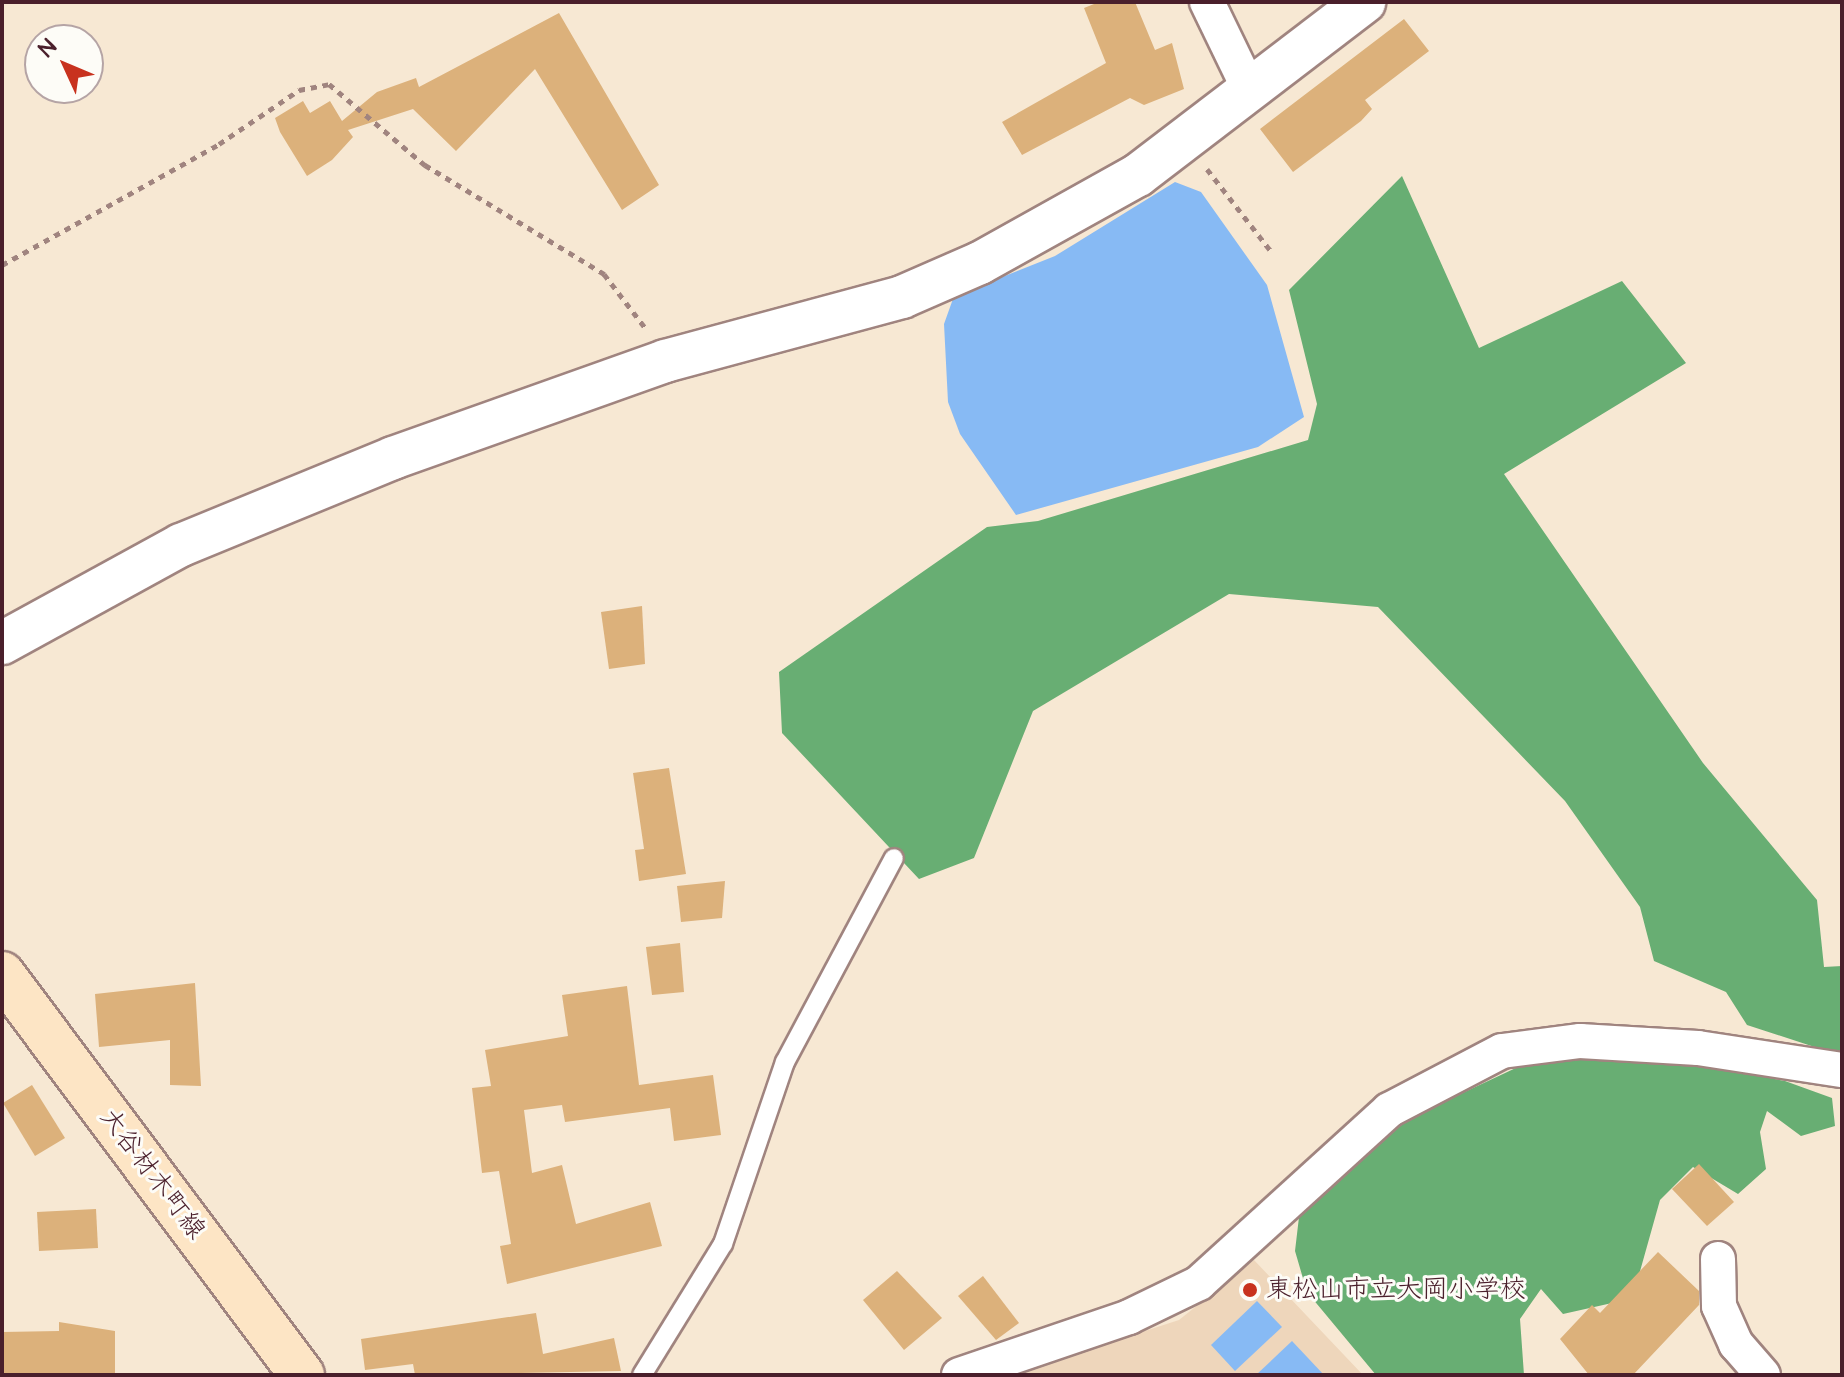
<!DOCTYPE html>
<html>
<head>
<meta charset="utf-8">
<style>
  body { margin:0 }
  #map { position:relative; width:1844px; height:1377px; overflow:hidden; background:#f7e8d3; font-family:"Architects Daughter","Klee One",sans-serif }
  div>[style] { position:absolute }
  .built>* { inset:0; background:#eed6bb }
  .forest>* { inset:0; background:#68ae73 }
  .water>* { inset:0; background:#87baf4 }
  .building>* { inset:0; background:#dcb17b }
  .path>* { height:5px; margin-top:-2.5px; transform-origin:0; background:repeating-linear-gradient(90deg,#a0847f 0 6px,transparent 0 12px) }
  .roads { filter:drop-shadow(2px 0 #a0847f) drop-shadow(-2px 0 #a0847f) drop-shadow(0 2px #a0847f) drop-shadow(0 -2px #a0847f) }
  .service>* { height:18px; margin:-9px; padding:0 9px; transform-origin:9px; border-radius:9px; background:#fff }
  .minor>* { height:34px; margin:-17px; padding:0 17px; transform-origin:17px; border-radius:17px; background:#fff }
  .tertiary>* { height:42px; margin:-21px; padding:0 21px; transform-origin:21px; border-radius:21px; background:#fff }
  .secondary>* { height:44px; margin:-22px; padding:0 22px; transform-origin:22px; border-radius:22px; background:#fde5c5 }
  .dots>* { width:22px; height:22px; translate:-50% -50%; box-sizing:border-box; border:4px solid #fdfcf7; border-radius:50% }
  span { translate:-50% -50%; white-space:nowrap; text-align:center; line-height:1.15; -webkit-text-stroke:6px #fdfcf7; paint-order:stroke }
  .street-label { font-size:26px; color:#4a1f2b }
  .poi-label { font-size:26px; color:#4a1f2b }
  .left { translate:0 -50%; text-align:left }
  .frame { position:absolute; inset:0; border:4px solid #4a1f2b; pointer-events:none }
  .north { position:absolute; left:24px; top:24px; width:80px; height:80px; box-sizing:border-box; background:#fdfcf7; border:2px solid #b5a4a5; border-radius:50%; rotate:314deg; font-size:22px; font-weight:700; line-height:32px; text-align:center; color:#4a1f2b }
  .north::after { content:''; display:block; margin:auto; width:28px; height:36px; background:#c8321e; clip-path:polygon(50% 0,100% 100%,50% 72%,0 100%) }
</style>
</head>
<body>
<div id="map">
  <div class="built">
    <i style="clip-path:polygon(1254px 1260px,1363px 1375px,1009px 1375px,1179px 1320px)"></i>
  </div>
  <div class="forest">
    <i style="clip-path:polygon(1402px 176px,1479px 348px,1622px 281px,1686px 363px,1504px 474px,1703px 763px,1817px 900px,1824px 967px,1842px 966px,1842px 1056px,1747px 1025px,1726px 992px,1654px 961px,1640px 907px,1565px 801px,1378px 607px,1229px 594px,1033px 711px,974px 858px,919px 879px,782px 733px,779px 672px,987px 527px,1038px 521px,1308px 440px,1317px 404px,1289px 290px)"></i>
    <i style="clip-path:polygon(1573px 1054px,1683px 1061px,1785px 1081px,1832px 1098px,1835px 1126px,1801px 1136px,1767px 1111px,1760px 1132px,1766px 1169px,1738px 1194px,1693px 1167px,1660px 1200px,1637px 1282px,1621px 1301px,1563px 1314px,1541px 1289px,1520px 1319px,1524px 1375px,1376px 1375px,1307px 1292px,1295px 1251px,1299px 1217px,1405px 1120px,1520px 1066px)"></i>
  </div>
  <div class="water">
    <i style="clip-path:polygon(1175px 182px,1201px 192px,1267px 285px,1304px 417px,1258px 447px,1016px 515px,960px 434px,948px 402px,944px 324px,954px 296px,1055px 256px)"></i>
    <i style="clip-path:polygon(1257px 1301px,1282px 1327px,1235px 1371px,1211px 1345px)"></i>
    <i style="clip-path:polygon(1292px 1341px,1324px 1375px,1256px 1375px)"></i>
  </div>
  <div class="building">
    <i style="clip-path:polygon(1099px 2px,1135px 2px,1155px 50px,1172px 43px,1184px 89px,1144px 105px,1130px 98px,1022px 155px,1002px 122px,1106px 63px,1084px 8px)"></i>
    <i style="clip-path:polygon(559px 13px,659px 185px,622px 210px,535px 69px,456px 151px,413px 109px,348px 130px,353px 137px,332px 160px,307px 176px,280px 132px,275px 118px,303px 101px,310px 113px,330px 101px,342px 121px,377px 92px,416px 78px,419px 87px)"></i>
    <i style="clip-path:polygon(1404px 19px,1429px 51px,1365px 100px,1372px 109px,1361px 121px,1293px 172px,1260px 129px)"></i>
    <i style="clip-path:polygon(642px 606px,645px 664px,609px 669px,601px 612px)"></i>
    <i style="clip-path:polygon(669px 768px,686px 874px,639px 881px,635px 850px,644px 849px,633px 773px)"></i>
    <i style="clip-path:polygon(725px 881px,722px 918px,681px 922px,677px 886px)"></i>
    <i style="clip-path:polygon(680px 943px,684px 992px,652px 995px,646px 947px)"></i>
    <i style="clip-path:polygon(195px 983px,201px 1086px,170px 1085px,170px 1040px,99px 1047px,95px 994px)"></i>
    <i style="clip-path:polygon(627px 986px,639px 1085px,713px 1075px,721px 1135px,674px 1141px,670px 1108px,565px 1122px,562px 1105px,524px 1110px,532px 1173px,562px 1165px,576px 1224px,650px 1202px,662px 1246px,507px 1284px,500px 1246px,511px 1244px,499px 1171px,482px 1173px,472px 1088px,491px 1086px,485px 1050px,568px 1036px,562px 995px)"></i>
    <i style="clip-path:polygon(32px 1085px,65px 1138px,35px 1156px,3px 1103px)"></i>
    <i style="clip-path:polygon(1699px 1164px,1734px 1202px,1707px 1226px,1672px 1189px)"></i>
    <i style="clip-path:polygon(96px 1209px,98px 1248px,39px 1251px,37px 1212px)"></i>
    <i style="clip-path:polygon(1658px 1252px,1699px 1291px,1699px 1305px,1633px 1375px,1589px 1375px,1560px 1339px,1592px 1305px,1600px 1313px)"></i>
    <i style="clip-path:polygon(897px 1271px,942px 1318px,904px 1350px,863px 1300px)"></i>
    <i style="clip-path:polygon(983px 1276px,1019px 1323px,996px 1340px,958px 1296px)"></i>
    <i style="clip-path:polygon(536px 1313px,543px 1354px,614px 1338px,621px 1371px,415px 1375px,413px 1364px,365px 1370px,361px 1339px)"></i>
    <i style="clip-path:polygon(59px 1322px,115px 1331px,115px 1375px,2px 1375px,2px 1332px,59px 1331px)"></i>
  </div>
  <div class="path">
    <i style="left:1207px;top:169px;width:103px;rotate:52.1deg"></i>
    <i style="left:2px;top:265px;width:248px;rotate:-29.1deg"></i>
    <i style="left:219px;top:144px;width:97px;rotate:-34deg"></i>
    <i style="left:299px;top:90px;width:31px;rotate:-11deg"></i>
    <i style="left:329px;top:84px;width:126px;rotate:40.2deg"></i>
    <i style="left:425px;top:165px;width:210px;rotate:31.3deg"></i>
    <i style="left:604px;top:274px;width:69px;rotate:52.6deg"></i>
  </div>
  <div class="roads">
    <div class="service">
      <i style="left:642px;top:1375px;width:154px;rotate:-58.3deg"></i>
      <i style="left:723px;top:1244px;width:192px;rotate:-71.2deg"></i>
      <i style="left:785px;top:1062px;width:231px;rotate:-61.9deg"></i>
    </div>
    <div class="minor">
      <i style="left:1207px;top:2px;width:99px;rotate:64.2deg"></i>
      <i style="left:1718px;top:1259px;width:47px;rotate:88.8deg"></i>
      <i style="left:1719px;top:1306px;width:42px;rotate:65.9deg"></i>
      <i style="left:1736px;top:1344px;width:41px;rotate:48.9deg"></i>
      <i style="left:959px;top:1375px;width:180px;rotate:-18.8deg"></i>
      <i style="left:1129px;top:1317px;width:78px;rotate:-25.9deg"></i>
      <i style="left:1199px;top:1283px;width:257px;rotate:-42.3deg"></i>
      <i style="left:1389px;top:1110px;width:127px;rotate:-27.6deg"></i>
      <i style="left:1502px;top:1051px;width:79px;rotate:-7.3deg"></i>
      <i style="left:1580px;top:1041px;width:118px;rotate:3.4deg"></i>
      <i style="left:1698px;top:1048px;width:146px;rotate:8.7deg"></i>
    </div>
    <div class="tertiary">
      <i style="left:2px;top:643px;width:204px;rotate:-28.7deg"></i>
      <i style="left:181px;top:545px;width:229px;rotate:-22.3deg"></i>
      <i style="left:393px;top:458px;width:289px;rotate:-19.6deg"></i>
      <i style="left:665px;top:361px;width:245px;rotate:-15.1deg"></i>
      <i style="left:902px;top:297px;width:85px;rotate:-23.6deg"></i>
      <i style="left:980px;top:263px;width:181px;rotate:-29.1deg"></i>
      <i style="left:1138px;top:175px;width:285px;rotate:-37.4deg"></i>
    </div>
    <div class="secondary">
      <i style="left:2px;top:974px;width:501px;rotate:53.2deg"></i>
    </div>
  </div>
  <div class="dots">
    <i style="left:1250px;top:1290px;background:#c8321e"></i>
  </div>
  <div class="street-label">
    <span style="left:152px;top:1174px;rotate:53deg">大谷材木町線</span>
  </div>
  <div class="poi-label">
    <span class="left" style="left:1266px;top:1290px">東松山市立大岡小学校</span>
  </div>
  <div class="frame"></div>
  <div class="north">N</div>
</div>
</body>
</html>
